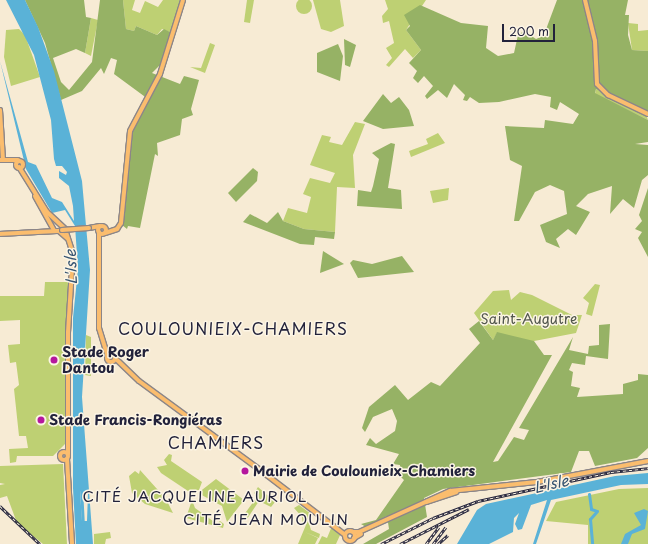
<!DOCTYPE html>
<html>
<head>
<meta charset="utf-8">
<style>
  body { margin:0 }
  #map { position:relative; width:648px; height:544px; overflow:hidden; background:#f7ebd4; font-family:"Playpen Sans",sans-serif }
  div>[style] { position:absolute }
  .green>* { inset:0; background:#bed073 }
  .round { border-radius:50% }
  .forest>* { inset:0; background:#96b265 }
  .water>* { inset:0; background:#5ab2d7 }
  .river>* { height:3px; margin:-1.5px; padding:0 1.5px; transform-origin:1.5px; border-radius:1.5px; background:#5ab2d7 }
  .roads { filter:drop-shadow(1px 0 #8c8688) drop-shadow(-1px 0 #8c8688) drop-shadow(0 1px #8c8688) drop-shadow(0 -1px #8c8688) }
  .major>* { height:4px; margin:-2px; padding:0 2px; transform-origin:2px; border-radius:2px; background:#fbbd6e }
  .major>.ring { margin:-2px; padding:0; box-sizing:content-box; background:none; border:4px solid #fbbd6e; border-radius:50% }
  .rail>* { height:2.5px; margin-top:-1.25px; transform-origin:0; background:repeating-linear-gradient(90deg,#fcf5e5 0 3px,#22223b 0 6px); box-sizing:border-box; border-block:1px solid #22223b }
  .bridges { filter:drop-shadow(1px 0 #8c8688) drop-shadow(-1px 0 #8c8688) drop-shadow(0 1px #8c8688) drop-shadow(0 -1px #8c8688) }
  .major-bridge>* { height:4px; margin:-2px; padding:0 2px; transform-origin:2px; border-radius:2px; background:#fbbd6e }
  .dots>* { width:11px; height:11px; translate:-50% -50%; box-sizing:border-box; border:2px solid #fcf5e5; border-radius:50% }
  span { translate:-50% -50%; white-space:nowrap; text-align:center; line-height:1.15; -webkit-text-stroke:3px #fcf5e5; paint-order:stroke }
  .park-label { font-size:14px; color:#51564c }
  .poi-label { font-size:14px; color:#22223b; font-weight:700 }
  .left { translate:0 -50%; text-align:left }
  .water-label { font-size:15px; color:#365472; font-style:italic }
  .neighbourhood-label { font-size:15px; color:#22223b; letter-spacing:1px }
  .quarter-label { font-size:16px; color:#22223b; letter-spacing:1px }
  .scale { position:absolute; left:502px; top:24px; width:53px; height:18px; box-sizing:border-box; border:2px solid #22223b; border-top:0; padding-left:5px; font-size:12px; line-height:14px; white-space:nowrap; color:#22223b; -webkit-text-stroke:3px #fcf5e5; paint-order:stroke }
</style>
</head>
<body>
<div id="map">
  <div class="green">
    <i class="round" style="left:296px;top:-2px;width:16px;height:16px"></i>
    <i style="clip-path:polygon(123px 0,135px 0,132px 10px,140px 13px,145px 1px,158px 7px,163px 0,180px 0,172px 33px,162px 29px,157px 35px,136px 26px,134px 31px,126px 29px)"></i>
    <i style="clip-path:polygon(247px 0,254px 0,250px 23px,244px 22px)"></i>
    <i style="clip-path:polygon(313px 0,340px 0,344px 26px,331px 32px,321px 29px)"></i>
    <i style="clip-path:polygon(385px 0,426px 0,406px 30px,421px 50px,413px 58px,405px 49px,389px 67px,386px 65px,392px 58px,386px 48px,394px 43px,389px 21px,383px 23px,382px 16px,388px 9px)"></i>
    <i style="clip-path:polygon(91px 18px,98px 20px,91px 56px,85px 53px)"></i>
    <i style="clip-path:polygon(628px 23px,638px 24px,638px 31px,648px 30px,648px 51px,632px 50px)"></i>
    <i style="clip-path:polygon(6px 30px,19px 29px,25px 35px,40px 77px,11px 86px,4px 57px)"></i>
    <i style="clip-path:polygon(210px 43px,215px 45px,205px 73px,190px 67px,201px 68px)"></i>
    <i style="clip-path:polygon(596px 89px,645px 111px,648px 120px,595px 94px)"></i>
    <i style="clip-path:polygon(355px 122px,365px 124px,353px 155px,355px 188px,337px 187px,335px 232px,304px 229px,283px 221px,288px 208px,307px 213px,311px 197px,303px 194px,310px 178px,330px 183px,335px 173px,310px 165px,322px 135px,331px 137px,329px 142px,342px 145px)"></i>
    <i style="clip-path:polygon(438px 133px,445px 143px,411px 157px,409px 151px,428px 144px,426px 139px)"></i>
    <i style="clip-path:polygon(449px 188px,448px 200px,433px 203px,430px 191px)"></i>
    <i style="clip-path:polygon(45px 282px,70px 282px,65px 444px,53px 456px,17px 456px,16px 462px,10px 463px,9px 449px,28px 448px,26px 436px,19px 436px,14px 389px,19px 385px,16px 362px,10px 363px,8px 345px,20px 344px,20px 320px,0 321px,0 296px,44px 296px)"></i>
    <i style="clip-path:polygon(595px 284px,600px 285px,592px 316px,586px 314px,589px 303px,583px 298px)"></i>
    <i style="clip-path:polygon(509px 290px,511px 300px,520px 292px,532px 295px,572px 315px,582px 315px,576px 333px,529px 342px,497px 333px,493px 340px,474px 313px,493px 291px)"></i>
    <i style="clip-path:polygon(86px 335px,91px 337px,91px 376px,85px 375px)"></i>
    <i style="clip-path:polygon(169px 454px,172px 455px,171px 461px,202px 482px,199px 490px,188px 491px,161px 473px,157px 467px,167px 465px,164px 460px)"></i>
    <i style="clip-path:polygon(63px 464px,67px 544px,43px 544px,17px 523px,7px 496px,0 498px,0 485px,5px 484px,0 483px,0 466px)"></i>
    <i style="clip-path:polygon(140px 470px,166px 499px,173px 513px,145px 504px,132px 493px,129px 476px,135px 471px,139px 474px)"></i>
    <i style="clip-path:polygon(216px 479px,244px 500px,227px 522px,222px 506px,198px 493px)"></i>
    <i style="clip-path:polygon(258px 487px,275px 502px,271px 507px,259px 501px,247px 519px,243px 516px,257px 497px,254px 493px)"></i>
    <i style="clip-path:polygon(648px 488px,648px 544px,588px 544px,588px 525px,546px 521px,556px 502px,619px 489px)"></i>
    <i style="clip-path:polygon(192px 500px,195px 508px,217px 524px,220px 521px,224px 524px,223px 528px,186px 518px)"></i>
    <i style="clip-path:polygon(299px 505px,311px 514px,303px 526px,302px 517px,294px 508px)"></i>
    <i style="clip-path:polygon(308px 520px,311px 530px,320px 534px,319px 538px,305px 532px,318px 538px,315px 544px,298px 544px)"></i>
    <i style="clip-path:polygon(332px 526px,341px 533px,336px 544px,318px 544px,322px 536px,327px 538px)"></i>
    <i style="clip-path:polygon(110px 532px,111px 538px,106px 539px,105px 544px,94px 544px,94px 534px)"></i>
  </div>
  <div class="forest">
    <i style="clip-path:polygon(25px 0,84px 0,86px 17px,91px 18px,85px 53px,76px 49px,53px 58px,61px 82px,69px 90px,92px 62px,100px 0,123px 0,126px 29px,134px 31px,136px 26px,157px 35px,164px 29px,172px 33px,160px 65px,152px 73px,180px 84px,184px 76px,199px 80px,191px 109px,193px 115px,182px 119px,180px 135px,157px 143px,158px 156px,155px 154px,140px 228px,128px 226px,127px 229px,122px 225px,131px 131px,148px 99px,114px 74px,117px 60px,111px 58px,104px 74px,101px 68px,82px 91px,61px 100px,45px 43px)"></i>
    <i style="clip-path:polygon(557px 0,628px 0,625px 15px,629px 15px,628px 35px,632px 50px,648px 51px,648px 114px,596px 89px,595px 93px,648px 120px,648px 142px,635px 144px,648px 145px,648px 175px,642px 180px,634px 208px,623px 199px,610px 214px,612px 186px,588px 194px,576px 206px,590px 212px,576px 235px,568px 229px,556px 239px,560px 248px,546px 242px,540px 225px,567px 214px,564px 191px,550px 185px,535px 192px,519px 221px,514px 221px,522px 166px,510px 160px,505px 126px,544px 128px,545px 120px,573px 124px,579px 114px,560px 102px,557px 110px,550px 107px,551px 97px,535px 94px,499px 102px,479px 103px,470px 97px,467px 101px,463px 100px,465px 95px,454px 84px,447px 98px,438px 90px,427px 99px,425px 96px,433px 86px,424px 76px,418px 83px,413px 78px,417px 71px,409px 63px,421px 50px,406px 30px,410px 26px,404px 15px,420px 5px,461px 23px,488px 26px,486px 48px,498px 56px,514px 53px,518px 35px,524px 31px,536px 39px,548px 34px,545px 32px)"></i>
    <i style="clip-path:polygon(344px 39px,356px 45px,350px 67px,345px 65px)"></i>
    <i style="clip-path:polygon(338px 44px,343px 56px,340px 81px,317px 72px,317px 53px)"></i>
    <i style="clip-path:polygon(383px 94px,391px 103px,399px 97px,409px 110px,414px 126px,383px 129px,363px 121px)"></i>
    <i style="clip-path:polygon(391px 143px,395px 144px,388px 188px,401px 190px,402px 209px,357px 206px,358px 190px,371px 192px,373px 186px,379px 159px,372px 153px)"></i>
    <i style="clip-path:polygon(253px 168px,258px 172px,257px 181px,236px 202px,228px 193px)"></i>
    <i style="clip-path:polygon(648px 188px,648px 257px,638px 238px,642px 232px,635px 229px,642px 221px,639px 215px)"></i>
    <i style="clip-path:polygon(278px 212px,283px 221px,304px 229px,335px 232px,334px 239px,315px 237px,314px 245px,300px 244px,243px 222px,250px 214px,267px 223px)"></i>
    <i style="clip-path:polygon(323px 251px,344px 264px,320px 273px)"></i>
    <i style="clip-path:polygon(402px 256px,414px 272px,358px 278px,350px 263px,353px 260px,372px 264px)"></i>
    <i style="clip-path:polygon(479px 321px,493px 340px,497px 332px,534px 341px,544px 355px,552px 355px,493px 462px,498px 461px,514px 437px,524px 440px,529px 430px,519px 428px,573px 337px,569px 350px,588px 354px,589px 346px,599px 345px,599px 325px,610px 324px,608px 359px,586px 356px,585px 365px,572px 363px,569px 370px,573px 372px,571px 386px,580px 388px,577px 397px,623px 394px,623px 384px,638px 380px,638px 374px,648px 375px,648px 448px,637px 458px,595px 466px,589px 451px,579px 451px,571px 472px,443px 489px,424px 498px,427px 517px,376px 544px,363px 544px,389px 529px,387px 516px,366px 527px,361px 524px,376px 520px,404px 480px,399px 475px,400px 465px,393px 464px,399px 454px,366px 445px,370px 438px,376px 444px,395px 431px,397px 421px,392px 409px,373px 417px,365px 432px,362px 428px,369px 407px,395px 385px,408px 400px,431px 382px,440px 386px,480px 343px,469px 329px)"></i>
  </div>
  <div class="water">
    <i style="clip-path:polygon(evenodd,6px 0,25px 0,38px 27px,54px 71px,82px 181px,90px 270px,82px 397px,93px 544px,76px 544px,73px 488px,73px 318px,78px 269px,75px 226px,65px 210px,52px 213px,26px 169px,0 61px,28px 162px,36px 165px,52px 198px,62px 202px,74px 221px,73px 206px,69px 186px,59px 178px,59px 171px,66px 175px,67px 172px,62px 166px,56px 166px,54px 159px,51px 120px,34px 55px,6px 0,80px 491px,88px 493px,87px 521px,82px 521px,80px 491px)"></i>
    <i style="clip-path:polygon(648px 473px,648px 484px,621px 485px,551px 500px,536px 544px,533px 544px,547px 500px,531px 505px,522px 529px,518px 530px,515px 524px,519px 513px,514px 518px,513px 532px,489px 544px,457px 544px,477px 510px,486px 504px,615px 476px)"></i>
    <i style="clip-path:polygon(644px 509px,648px 511px,645px 529px,632px 534px,628px 544px,621px 544px,625px 534px,641px 525px,634px 513px)"></i>
  </div>
  <div class="river">
    <i style="left:81px;top:488px;width:36px;rotate:87deg"></i>
    <i style="left:589px;top:494px;width:15px;rotate:82deg"></i>
    <i style="left:591px;top:509px;width:6px;rotate:18deg"></i>
    <i style="left:597px;top:511px;width:11px;rotate:131deg"></i>
    <i style="left:590px;top:519px;width:25px;rotate:85deg"></i>
  </div>
  <div class="roads">
    <div class="major">
      <i style="left:585px;top:0;width:42px;rotate:76.3deg"></i>
      <i style="left:595px;top:41px;width:43px;rotate:87.3deg"></i>
      <i style="left:597px;top:84px;width:16px;rotate:45deg"></i>
      <i style="left:608px;top:95px;width:44px;rotate:25.4deg"></i>
      <i style="left:0;top:110px;width:50px;rotate:86.6deg"></i>
      <i style="left:0;top:160px;width:18px"></i>
      <i class="ring" style="left:15.5px;top:160.5px;width:3px;height:3px"></i>
      <i style="left:19px;top:167px;width:53px;rotate:58.1deg"></i>
      <i style="left:47px;top:212px;width:25px;rotate:43deg"></i>
      <i style="left:65px;top:229px;width:25px;rotate:72deg"></i>
      <i style="left:73px;top:253px;width:79px;rotate:93.6deg"></i>
      <i style="left:68px;top:332px;width:122px;rotate:90deg"></i>
      <i style="left:35px;top:196px;width:39px;rotate:61deg"></i>
      <i class="ring" style="left:98px;top:226px;width:4px;height:4px"></i>
      <i style="left:89px;top:228px;width:11px;rotate:-10deg"></i>
      <i style="left:59px;top:231px;width:11px;rotate:41deg"></i>
      <i style="left:99px;top:232px;width:96px;rotate:90deg"></i>
      <i style="left:99px;top:328px;width:30px;rotate:73deg"></i>
      <i style="left:105px;top:233px;width:13px;rotate:-18deg"></i>
      <i style="left:117px;top:229px;width:7px;rotate:-56deg"></i>
      <i style="left:121px;top:223px;width:92px;rotate:-84.4deg"></i>
      <i style="left:130px;top:131px;width:64px;rotate:-62.2deg"></i>
      <i style="left:160px;top:74px;width:77px;rotate:-72.7deg"></i>
      <i style="left:0;top:234px;width:60px;rotate:-2.9deg"></i>
      <i class="ring" style="left:107px;top:354px;width:4px;height:4px"></i>
      <i style="left:115px;top:358px;width:33px;rotate:44deg"></i>
      <i style="left:139px;top:381px;width:159px;rotate:36.3deg"></i>
      <i class="ring" style="left:60px;top:452px;width:4px;height:4px"></i>
      <i style="left:67px;top:459px;width:85px;rotate:86.6deg"></i>
      <i style="left:264px;top:473px;width:102px;rotate:37.4deg"></i>
      <i style="left:426px;top:502px;width:32px;rotate:-18deg"></i>
      <i class="ring" style="left:345px;top:531px;width:6px;height:6px"></i>
      <i style="left:353px;top:532px;width:6px"></i>
      <i style="left:359px;top:532px;width:100px;rotate:-24.3deg"></i>
      <i style="left:450px;top:491px;width:87px;rotate:-5.9deg"></i>
      <i style="left:537px;top:482px;width:113px;rotate:-10.7deg"></i>
      <i style="left:354px;top:538px;width:8px;rotate:-30deg"></i>
    </div>
  </div>
  <div class="rail">
    <i style="left:0;top:506px;width:55px;rotate:43.5deg"></i>
    <i style="left:381px;top:544px;width:58px;rotate:-26.6deg"></i>
    <i style="left:433px;top:518px;width:48px;rotate:-20.7deg"></i>
    <i style="left:478px;top:501px;width:136px;rotate:-12.3deg"></i>
    <i style="left:611px;top:472px;width:37px;rotate:-6deg"></i>
    <i style="left:400px;top:544px;width:77px;rotate:-26.9deg"></i>
    <i style="left:426px;top:544px;width:21px;rotate:-53deg"></i>
    <i style="left:433px;top:544px;width:21px;rotate:-53deg"></i>
    <i style="left:438px;top:544px;width:13px;rotate:-42deg"></i>
  </div>
  <div class="bridges">
    <div class="major-bridge">
      <i style="left:62px;top:230px;width:27px;rotate:-4deg"></i>
    </div>
  </div>
  <div class="dots">
    <i style="left:54px;top:360px;background:#b5179e"></i>
    <i style="left:41px;top:420px;background:#b5179e"></i>
    <i style="left:245px;top:471px;background:#b5179e"></i>
  </div>
  <div class="park-label">
    <span style="left:529px;top:319px">Saint-Augutre</span>
  </div>
  <div class="poi-label">
    <span class="left" style="left:62px;top:360px">Stade Roger<br>Dantou</span>
    <span class="left" style="left:49px;top:420px">Stade Francis-Rongiéras</span>
    <span class="left" style="left:253px;top:471px">Mairie de Coulounieix-Chamiers</span>
  </div>
  <div class="water-label">
    <span style="left:70px;top:267px;rotate:-92deg">L'Isle</span>
    <span style="left:551px;top:483px;rotate:-13deg">L'Isle</span>
  </div>
  <div class="neighbourhood-label">
    <span style="left:195px;top:496px">CITÉ JACQUELINE AURIOL</span>
    <span style="left:266px;top:519px">CITÉ JEAN MOULIN</span>
  </div>
  <div class="quarter-label">
    <span style="left:233px;top:328px">COULOUNIEIX-CHAMIERS</span>
    <span style="left:216px;top:442px">CHAMIERS</span>
  </div>
  <div class="scale">200 m</div>
</div>
</body>
</html>
